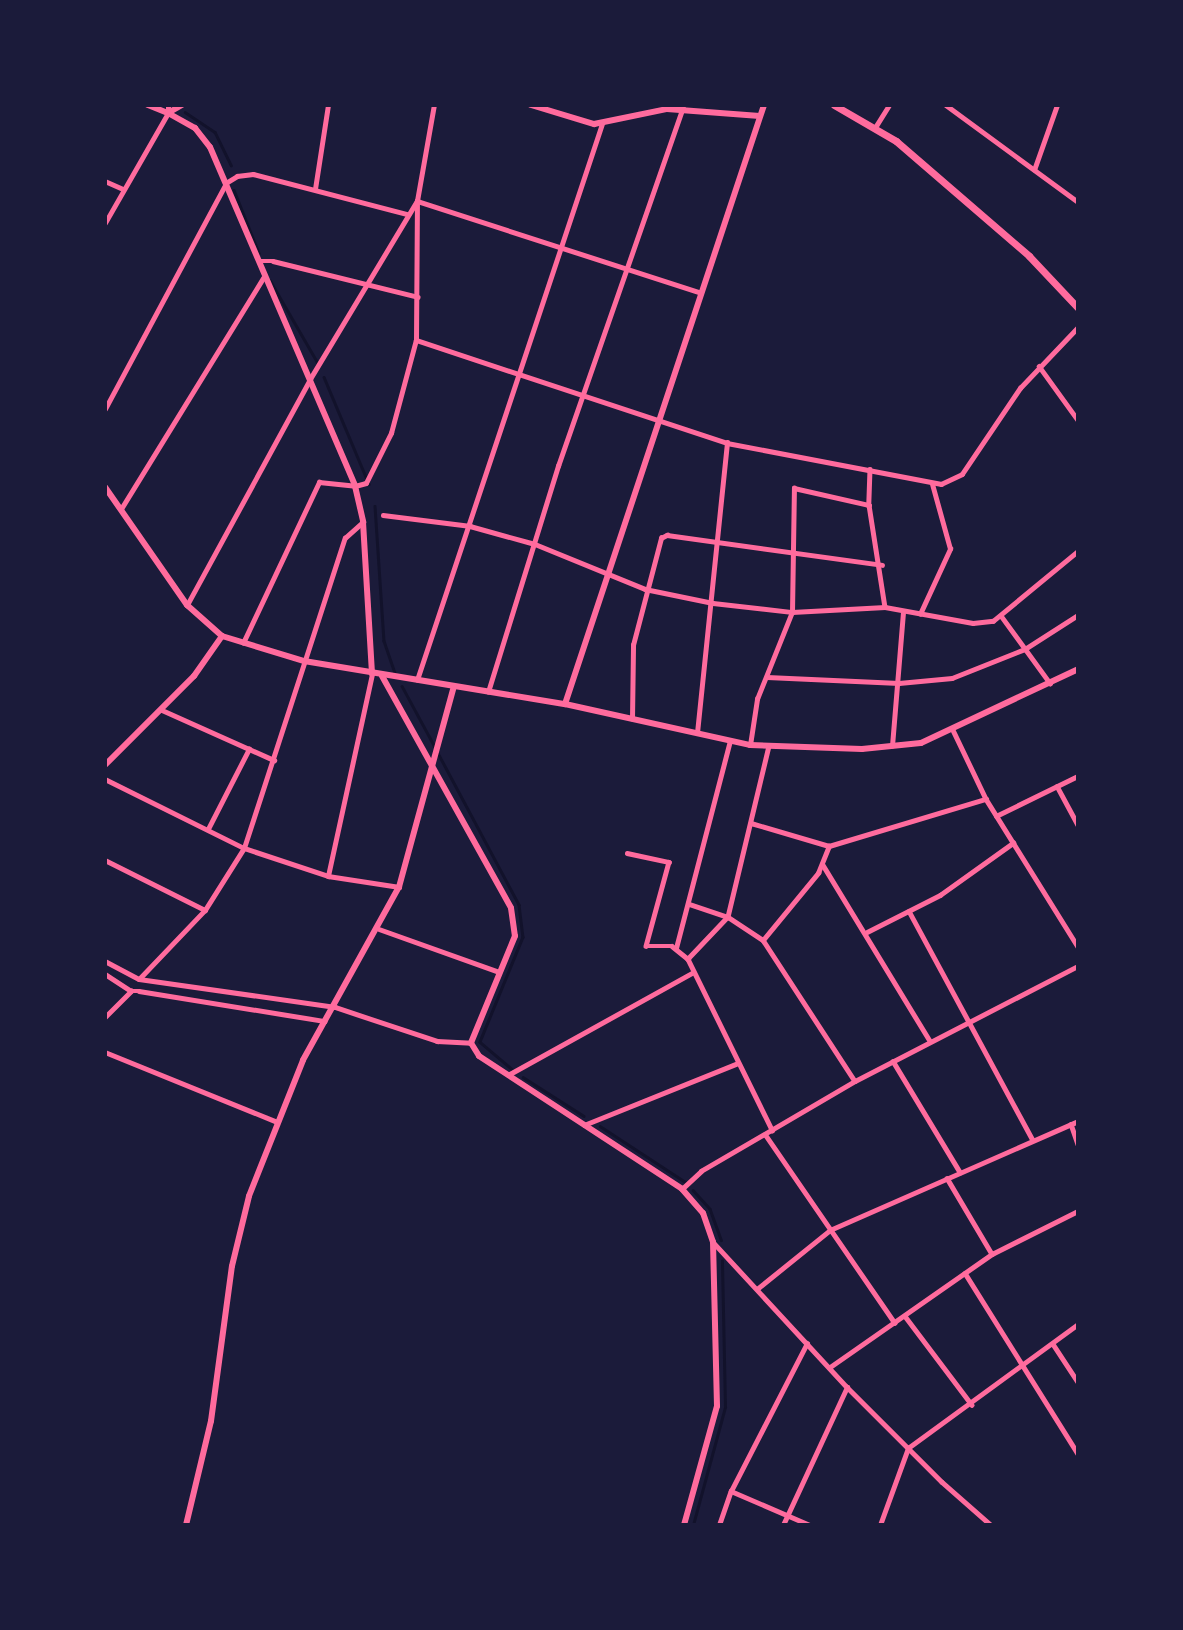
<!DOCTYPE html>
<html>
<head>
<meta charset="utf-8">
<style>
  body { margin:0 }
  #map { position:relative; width:1183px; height:1630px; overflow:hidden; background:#1b1b3a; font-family:"Fira Sans",sans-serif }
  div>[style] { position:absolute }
  .stream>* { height:2.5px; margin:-1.25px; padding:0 1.25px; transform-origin:1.25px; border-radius:1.25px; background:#12122b }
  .minor>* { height:4.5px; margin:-2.25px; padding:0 2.25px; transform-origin:2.25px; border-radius:2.25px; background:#ff6b9d }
  .tertiary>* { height:6px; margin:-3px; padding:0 3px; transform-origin:3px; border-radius:3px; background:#ff6b9d }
  .secondary>* { height:7px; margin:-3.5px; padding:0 3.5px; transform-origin:3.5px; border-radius:3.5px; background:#ff6b9d }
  span { translate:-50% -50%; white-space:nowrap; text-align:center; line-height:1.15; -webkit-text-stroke:6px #1b1b3a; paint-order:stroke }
  .frame { position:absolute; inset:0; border:107px solid #1b1b3a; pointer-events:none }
</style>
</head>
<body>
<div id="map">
  <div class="stream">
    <i style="left:185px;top:112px;width:36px;rotate:34deg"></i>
    <i style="left:215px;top:132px;width:37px;rotate:64deg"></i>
    <i style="left:234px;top:190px;width:68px;rotate:68.4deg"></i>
    <i style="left:270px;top:280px;width:96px;rotate:60deg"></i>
    <i style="left:324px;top:377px;width:116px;rotate:67.2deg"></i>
    <i style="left:375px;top:506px;width:135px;rotate:86.2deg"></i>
    <i style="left:384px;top:641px;width:34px;rotate:71deg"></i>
    <i style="left:402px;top:686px;width:69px;rotate:61.6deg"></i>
    <i style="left:438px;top:753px;width:172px;rotate:61.9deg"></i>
    <i style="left:519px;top:905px;width:32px;rotate:83deg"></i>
    <i style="left:523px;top:937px;width:113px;rotate:112.3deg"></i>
    <i style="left:480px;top:1042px;width:42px;rotate:40.2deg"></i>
    <i style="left:523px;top:1077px;width:72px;rotate:32.6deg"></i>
    <i style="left:600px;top:1126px;width:104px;rotate:33.2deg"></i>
    <i style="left:693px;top:1190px;width:25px;rotate:48deg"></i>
    <i style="left:710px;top:1209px;width:33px;rotate:70deg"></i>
    <i style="left:693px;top:1525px;width:122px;rotate:-74.8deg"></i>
    <i style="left:725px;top:1407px;width:146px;rotate:-91.2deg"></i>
  </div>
  <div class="minor">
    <i style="left:946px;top:105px;width:164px;rotate:36.3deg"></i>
    <i style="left:876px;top:126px;width:25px;rotate:-58deg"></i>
    <i style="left:1034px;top:170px;width:69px;rotate:-70.5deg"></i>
    <i style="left:105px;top:181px;width:20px;rotate:24deg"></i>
    <i style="left:315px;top:189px;width:85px;rotate:-81.2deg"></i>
    <i style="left:105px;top:223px;width:127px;rotate:-60.2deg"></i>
    <i style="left:168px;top:113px;width:8px;rotate:-90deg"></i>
    <i style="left:259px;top:261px;width:14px"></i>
    <i style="left:273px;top:261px;width:149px;rotate:13.9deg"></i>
    <i style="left:416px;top:340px;width:328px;rotate:18.3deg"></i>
    <i style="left:727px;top:443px;width:218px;rotate:10.8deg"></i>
    <i style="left:941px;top:484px;width:23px;rotate:-25deg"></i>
    <i style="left:962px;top:474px;width:104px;rotate:-56deg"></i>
    <i style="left:1020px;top:388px;width:84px;rotate:-46.4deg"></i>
    <i style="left:1039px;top:366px;width:67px;rotate:54.2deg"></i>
    <i style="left:105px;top:409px;width:256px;rotate:-61.8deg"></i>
    <i style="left:226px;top:183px;width:13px;rotate:-32deg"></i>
    <i style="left:237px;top:176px;width:16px;rotate:-7deg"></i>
    <i style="left:253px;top:174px;width:159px;rotate:14.6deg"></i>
    <i style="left:870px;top:469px;width:36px;rotate:92deg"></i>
    <i style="left:869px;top:505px;width:103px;rotate:81.1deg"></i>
    <i style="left:885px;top:607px;width:89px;rotate:10.3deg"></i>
    <i style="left:973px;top:623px;width:20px;rotate:-6deg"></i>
    <i style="left:993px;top:621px;width:110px;rotate:-39.5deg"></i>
    <i style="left:121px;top:509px;width:271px;rotate:-58.4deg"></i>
    <i style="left:383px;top:515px;width:88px;rotate:7.2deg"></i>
    <i style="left:470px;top:526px;width:67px;rotate:15.5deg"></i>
    <i style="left:535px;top:544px;width:119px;rotate:22.2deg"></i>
    <i style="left:645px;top:589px;width:69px;rotate:11.6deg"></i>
    <i style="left:713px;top:603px;width:80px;rotate:6.5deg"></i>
    <i style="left:792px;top:612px;width:124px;rotate:-89.1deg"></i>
    <i style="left:794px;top:488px;width:77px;rotate:12.8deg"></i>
    <i style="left:187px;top:605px;width:257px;rotate:-61.4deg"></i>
    <i style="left:310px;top:379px;width:208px;rotate:-59deg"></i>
    <i style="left:417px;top:201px;width:296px;rotate:17.9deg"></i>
    <i style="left:920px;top:614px;width:72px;rotate:-65.2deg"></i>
    <i style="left:950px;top:549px;width:67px;rotate:-105.5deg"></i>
    <i style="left:1002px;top:617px;width:82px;rotate:54deg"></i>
    <i style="left:243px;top:643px;width:178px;rotate:-64.7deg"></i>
    <i style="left:319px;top:482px;width:36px;rotate:6deg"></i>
    <i style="left:355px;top:486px;width:11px;rotate:-15deg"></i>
    <i style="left:366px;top:483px;width:56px;rotate:-63.4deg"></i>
    <i style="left:391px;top:433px;width:96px;rotate:-75deg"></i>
    <i style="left:416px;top:340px;width:139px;rotate:-89.6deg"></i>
    <i style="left:417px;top:201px;width:97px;rotate:-80deg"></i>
    <i style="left:767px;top:677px;width:132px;rotate:2.6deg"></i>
    <i style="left:899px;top:683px;width:53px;rotate:-5.4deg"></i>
    <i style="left:952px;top:678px;width:79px;rotate:-21.7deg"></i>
    <i style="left:1025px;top:649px;width:63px;rotate:-32.7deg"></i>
    <i style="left:417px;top:680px;width:586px;rotate:-71.6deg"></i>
    <i style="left:488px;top:692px;width:237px;rotate:-72.8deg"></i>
    <i style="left:558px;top:466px;width:379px;rotate:-70.8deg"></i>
    <i style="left:162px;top:710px;width:123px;rotate:24.1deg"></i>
    <i style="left:632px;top:719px;width:74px;rotate:-89.2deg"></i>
    <i style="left:633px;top:645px;width:111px;rotate:-75.3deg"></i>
    <i style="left:661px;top:538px;width:7px;rotate:-27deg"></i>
    <i style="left:667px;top:535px;width:217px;rotate:7.9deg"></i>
    <i style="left:953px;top:730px;width:76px;rotate:64.4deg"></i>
    <i style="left:986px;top:799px;width:174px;rotate:58.1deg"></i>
    <i style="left:697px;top:733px;width:292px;rotate:-84.1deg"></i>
    <i style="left:750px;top:745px;width:47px;rotate:-81.3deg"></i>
    <i style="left:757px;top:699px;width:94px;rotate:-68.1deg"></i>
    <i style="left:792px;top:612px;width:93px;rotate:-3.1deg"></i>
    <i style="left:769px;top:746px;width:176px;rotate:103.5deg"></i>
    <i style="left:728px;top:917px;width:58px;rotate:133.6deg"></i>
    <i style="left:688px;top:959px;width:191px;rotate:63.8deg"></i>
    <i style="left:892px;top:746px;width:135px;rotate:-85.3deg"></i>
    <i style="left:105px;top:779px;width:155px;rotate:26.4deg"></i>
    <i style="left:244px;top:848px;width:89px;rotate:18.4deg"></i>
    <i style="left:328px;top:876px;width:72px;rotate:8.8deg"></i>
    <i style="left:1057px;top:786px;width:44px;rotate:61.7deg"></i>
    <i style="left:996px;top:816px;width:91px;rotate:-26deg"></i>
    <i style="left:751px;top:823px;width:81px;rotate:16.4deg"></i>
    <i style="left:829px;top:846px;width:164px;rotate:-16.7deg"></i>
    <i style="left:208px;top:829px;width:90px;rotate:-62.9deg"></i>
    <i style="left:627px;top:853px;width:43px;rotate:12.1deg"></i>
    <i style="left:669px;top:862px;width:87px;rotate:105.3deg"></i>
    <i style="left:646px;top:946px;width:26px"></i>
    <i style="left:672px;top:946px;width:21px;rotate:39deg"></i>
    <i style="left:105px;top:860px;width:112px;rotate:26.6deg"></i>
    <i style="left:823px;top:865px;width:206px;rotate:58.7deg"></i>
    <i style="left:328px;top:876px;width:207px;rotate:-77.7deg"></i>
    <i style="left:689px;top:904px;width:41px;rotate:18.4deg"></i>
    <i style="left:728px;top:917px;width:42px;rotate:33.3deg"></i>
    <i style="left:763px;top:940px;width:87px;rotate:-50.6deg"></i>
    <i style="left:818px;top:873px;width:29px;rotate:-68deg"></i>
    <i style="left:909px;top:911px;width:260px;rotate:61.6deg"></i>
    <i style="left:379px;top:929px;width:127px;rotate:19.7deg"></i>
    <i style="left:867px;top:932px;width:82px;rotate:-26.9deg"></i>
    <i style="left:940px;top:895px;width:90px;rotate:-35.5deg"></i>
    <i style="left:763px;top:940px;width:168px;rotate:56.9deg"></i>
    <i style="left:676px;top:948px;width:214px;rotate:-75.4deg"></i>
    <i style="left:105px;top:961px;width:38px;rotate:28deg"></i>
    <i style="left:139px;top:979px;width:198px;rotate:8.1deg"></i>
    <i style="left:335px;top:1007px;width:108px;rotate:18.4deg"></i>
    <i style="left:437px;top:1041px;width:34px;rotate:3deg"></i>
    <i style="left:105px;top:974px;width:31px;rotate:33deg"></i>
    <i style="left:139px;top:979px;width:95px;rotate:-46.3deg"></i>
    <i style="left:205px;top:910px;width:73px;rotate:-57.8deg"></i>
    <i style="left:244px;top:848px;width:326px;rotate:-72deg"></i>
    <i style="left:345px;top:538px;width:24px;rotate:-42deg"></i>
    <i style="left:105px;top:1017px;width:37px;rotate:-45deg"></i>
    <i style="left:131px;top:991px;width:8px"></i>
    <i style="left:139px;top:991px;width:188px;rotate:9.2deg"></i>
    <i style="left:105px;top:1052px;width:186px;rotate:22.1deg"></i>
    <i style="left:893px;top:1061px;width:130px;rotate:58.9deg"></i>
    <i style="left:508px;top:1075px;width:210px;rotate:-29deg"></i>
    <i style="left:1071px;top:1124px;width:21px;rotate:71deg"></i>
    <i style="left:584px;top:1125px;width:164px;rotate:-21.9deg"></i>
    <i style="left:765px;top:1134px;width:229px;rotate:55.5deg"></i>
    <i style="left:947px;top:1178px;width:88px;rotate:59.4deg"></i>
    <i style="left:682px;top:1189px;width:26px;rotate:-43deg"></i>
    <i style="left:701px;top:1171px;width:178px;rotate:-30.3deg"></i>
    <i style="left:855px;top:1081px;width:251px;rotate:-27.3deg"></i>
    <i style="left:713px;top:1242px;width:197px;rotate:47.3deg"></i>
    <i style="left:847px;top:1387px;width:134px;rotate:45deg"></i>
    <i style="left:942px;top:1482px;width:65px;rotate:41.3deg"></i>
    <i style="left:965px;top:1273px;width:213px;rotate:58deg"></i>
    <i style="left:757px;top:1289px;width:94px;rotate:-38.9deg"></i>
    <i style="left:830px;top:1230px;width:271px;rotate:-23.7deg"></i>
    <i style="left:905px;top:1316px;width:111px;rotate:53deg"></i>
    <i style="left:1053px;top:1344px;width:45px;rotate:56.7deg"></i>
    <i style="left:830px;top:1367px;width:198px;rotate:-34.9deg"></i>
    <i style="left:992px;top:1254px;width:96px;rotate:-26.6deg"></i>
    <i style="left:731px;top:1491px;width:86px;rotate:23.3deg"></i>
    <i style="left:719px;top:1525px;width:36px;rotate:-71deg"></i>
    <i style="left:731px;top:1491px;width:166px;rotate:-62.8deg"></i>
    <i style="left:783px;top:1525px;width:152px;rotate:-65.1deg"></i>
    <i style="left:880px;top:1525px;width:82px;rotate:-70deg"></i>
    <i style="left:908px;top:1448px;width:210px;rotate:-36.1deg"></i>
  </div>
  <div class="tertiary">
    <i style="left:148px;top:105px;width:22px;rotate:22deg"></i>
    <i style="left:168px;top:113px;width:16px;rotate:-30deg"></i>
    <i style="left:531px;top:105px;width:66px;rotate:16.8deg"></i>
    <i style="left:594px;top:124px;width:75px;rotate:-11.6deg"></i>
    <i style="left:667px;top:109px;width:93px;rotate:4.3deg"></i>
    <i style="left:168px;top:113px;width:31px;rotate:29deg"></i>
    <i style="left:195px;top:128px;width:24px;rotate:52deg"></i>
    <i style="left:210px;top:147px;width:369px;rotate:66.8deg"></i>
    <i style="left:355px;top:486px;width:37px;rotate:77deg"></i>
    <i style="left:363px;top:522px;width:152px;rotate:86.6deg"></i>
    <i style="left:105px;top:487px;width:144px;rotate:55.2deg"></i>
    <i style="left:187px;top:605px;width:47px;rotate:41.5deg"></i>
    <i style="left:222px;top:636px;width:86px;rotate:17deg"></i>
    <i style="left:304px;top:661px;width:265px;rotate:9.4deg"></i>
    <i style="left:565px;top:704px;width:189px;rotate:12.5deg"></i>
    <i style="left:750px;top:745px;width:112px;rotate:2deg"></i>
    <i style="left:862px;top:749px;width:59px;rotate:-5.8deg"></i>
    <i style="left:921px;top:743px;width:174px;rotate:-25.2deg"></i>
    <i style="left:382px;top:676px;width:265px;rotate:60.9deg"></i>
    <i style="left:511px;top:908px;width:28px;rotate:82deg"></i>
    <i style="left:515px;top:936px;width:116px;rotate:112.4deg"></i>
    <i style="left:471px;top:1043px;width:15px;rotate:58deg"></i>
    <i style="left:479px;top:1056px;width:243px;rotate:33.2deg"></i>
    <i style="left:682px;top:1189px;width:32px;rotate:49deg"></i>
    <i style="left:703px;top:1213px;width:31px;rotate:71deg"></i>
    <i style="left:713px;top:1242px;width:164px;rotate:88.6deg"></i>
    <i style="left:717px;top:1406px;width:123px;rotate:105.5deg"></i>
    <i style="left:565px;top:704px;width:631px;rotate:-71.62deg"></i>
    <i style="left:105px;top:765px;width:126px;rotate:-45deg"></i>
    <i style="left:194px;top:676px;width:49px;rotate:-55deg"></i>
    <i style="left:186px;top:1525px;width:107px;rotate:-76.5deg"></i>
    <i style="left:211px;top:1421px;width:156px;rotate:-82.3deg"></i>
    <i style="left:232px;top:1266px;width:72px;rotate:-76.3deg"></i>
    <i style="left:249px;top:1196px;width:146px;rotate:-68.3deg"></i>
    <i style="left:303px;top:1060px;width:198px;rotate:-61deg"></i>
    <i style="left:399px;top:887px;width:208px;rotate:-74.7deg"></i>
  </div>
  <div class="secondary">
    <i style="left:834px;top:105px;width:72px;rotate:30.1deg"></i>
    <i style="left:896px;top:141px;width:176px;rotate:40.8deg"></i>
    <i style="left:1029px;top:256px;width:71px;rotate:46.7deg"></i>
  </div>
  <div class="frame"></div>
</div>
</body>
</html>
